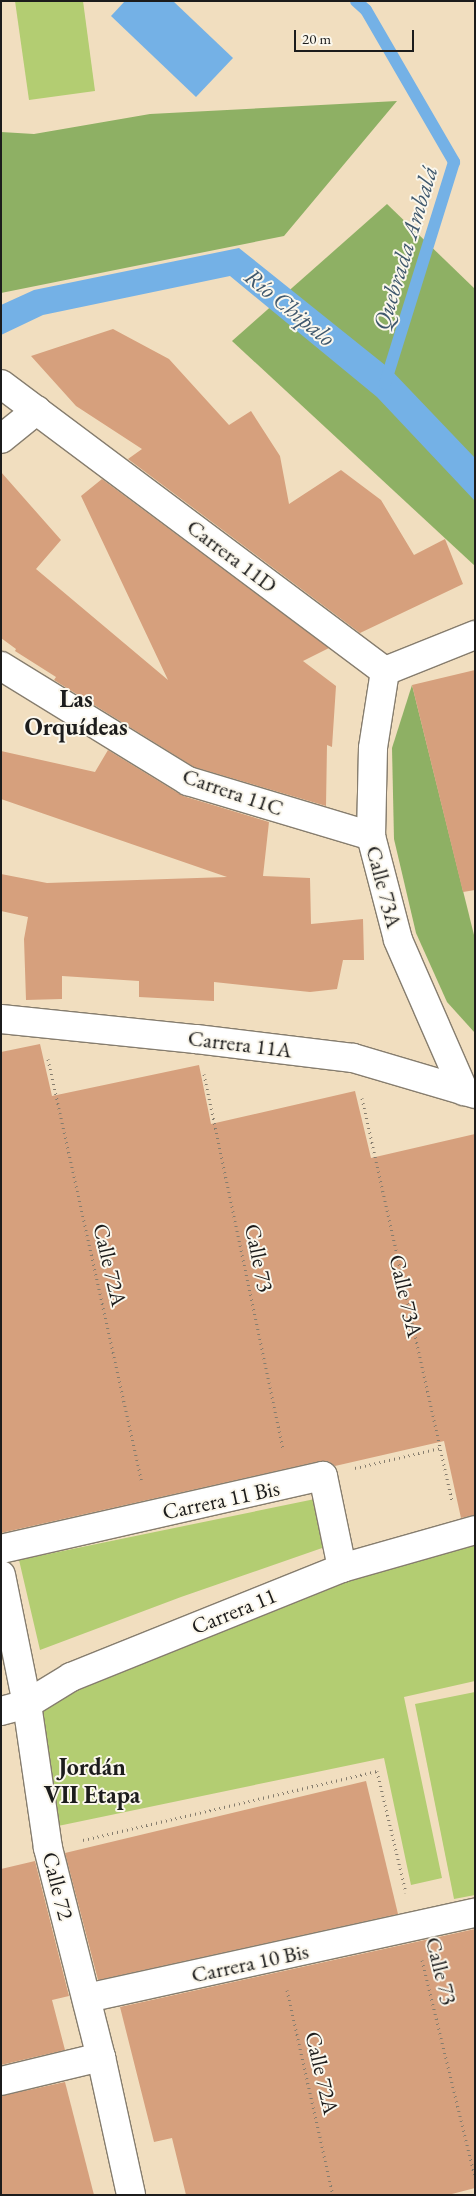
<!DOCTYPE html>
<html>
<head>
<meta charset="utf-8">
<style>
  body { margin:0 }
  #map { position:relative; width:476px; height:2196px; overflow:hidden; background:#f1debf; font-family:"EB Garamond",serif }
  div>[style] { position:absolute }
  .green>* { inset:0; background:#b3cd72 }
  .forest>* { inset:0; background:#8eb064 }
  .water>* { inset:0; background:#74b1e6 }
  .stream>* { height:12px; margin:-6px; padding:0 6px; transform-origin:6px; border-radius:6px; background:#74b1e6 }
  .building>* { inset:0; background:#d6a07d }
  .path>* { height:3px; margin-top:-1.5px; transform-origin:0; background:repeating-linear-gradient(90deg,#867d6e 0 1px,transparent 0 5px) }
  .roads { filter:drop-shadow(1px 0 #867d6e) drop-shadow(-1px 0 #867d6e) drop-shadow(0 1px #867d6e) drop-shadow(0 -1px #867d6e) }
  .minor>* { height:28px; margin:-14px; padding:0 14px; transform-origin:14px; border-radius:14px; background:#fff }
  span { translate:-50% -50%; white-space:nowrap; text-align:center; line-height:1.15; -webkit-text-stroke:4px #fbf7ec; paint-order:stroke }
  .street-label { font-size:22px; color:#1c1c1c }
  .water-label { font-size:24px; color:#3f586d; font-style:italic }
  .neighbourhood-label { font-size:24px; color:#1c1c1c; font-weight:700 }
  .frame { position:absolute; inset:0; border:2px solid #1c1c1c; pointer-events:none }
  .scale { position:absolute; left:294px; top:30px; width:120px; height:22px; box-sizing:border-box; border:2px solid #1c1c1c; border-top:0; padding-left:6px; font-size:15px; line-height:18px; white-space:nowrap; color:#1c1c1c; -webkit-text-stroke:4px #fbf7ec; paint-order:stroke }
</style>
</head>
<body>
<div id="map">
  <div class="green">
    <i style="clip-path:polygon(15px 1px,83px 1px,95px 91px,29px 100px)"></i>
    <i style="clip-path:polygon(315px 1499px,325px 1547px,181px 1597px,40px 1650px,19px 1560px)"></i>
    <i style="clip-path:polygon(475px 1544px,475px 1681px,404px 1697px,442px 1878px,411px 1885px,384px 1758px,58px 1826px,35px 1714px,56px 1693px,345px 1582px)"></i>
    <i style="clip-path:polygon(475px 1692px,475px 1895px,454px 1899px,415px 1704px)"></i>
  </div>
  <div class="forest">
    <i style="clip-path:polygon(397px 101px,284px 236px,1px 293px,1px 132px,34px 134px,150px 114px)"></i>
    <i style="clip-path:polygon(387px 204px,475px 289px,475px 566px,232px 341px)"></i>
    <i style="clip-path:polygon(412px 685px,475px 939px,475px 1033px,447px 1002px,416px 933px,394px 839px,392px 748px)"></i>
  </div>
  <div class="water">
    <i style="clip-path:polygon(125px 1px,173px 1px,233px 58px,196px 97px,111px 16px)"></i>
    <i style="clip-path:polygon(239px 248px,390px 369px,475px 458px,475px 501px,377px 397px,230px 276px,43px 315px,1px 335px,1px 305px,34px 290px)"></i>
  </div>
  <div class="stream">
    <i style="left:356px;top:1px;width:13px;rotate:42deg"></i>
    <i style="left:366px;top:10px;width:176px;rotate:59.9deg"></i>
    <i style="left:454px;top:162px;width:232px;rotate:107.3deg"></i>
  </div>
  <div class="building">
    <i style="clip-path:polygon(113px 329px,169px 359px,229px 425px,251px 411px,280px 456px,289px 504px,341px 470px,381px 500px,414px 555px,445px 539px,463px 584px,360px 633px,128px 459px,142px 449px,76px 406px,31px 356px)"></i>
    <i style="clip-path:polygon(1px 472px,61px 540px,36px 569px,168px 680px,81px 496px,102px 479px,329px 648px,303px 661px,336px 686px,332px 747px,327px 745px,326px 806px,194px 767px,54px 680px,56px 677px,15px 651px,16px 649px,1px 638px)"></i>
    <i style="clip-path:polygon(475px 670px,475px 890px,463px 892px,412px 685px)"></i>
    <i style="clip-path:polygon(108px 750px,183px 796px,269px 822px,263px 876px,310px 878px,311px 924px,363px 919px,364px 960px,343px 960px,337px 989px,310px 992px,214px 982px,214px 1001px,139px 997px,139px 981px,62px 976px,62px 999px,26px 1000px,24px 939px,28px 917px,1px 911px,1px 874px,47px 883px,227px 877px,1px 799px,1px 751px,95px 772px)"></i>
    <i style="clip-path:polygon(40px 1044px,52px 1096px,199px 1065px,211px 1124px,355px 1091px,371px 1158px,475px 1134px,475px 1515px,461px 1518px,444px 1441px,335px 1466px,328px 1461px,320px 1461px,1px 1533px,1px 1052px)"></i>
    <i style="clip-path:polygon(366px 1781px,398px 1914px,98px 1980px,65px 1853px)"></i>
    <i style="clip-path:polygon(35px 1861px,69px 1996px,52px 2000px,65px 2050px,1px 2065px,1px 1869px)"></i>
    <i style="clip-path:polygon(475px 1929px,475px 2188px,448px 2195px,186px 2195px,172px 2138px,154px 2142px,120px 2007px)"></i>
    <i style="clip-path:polygon(65px 2082px,94px 2195px,1px 2195px,1px 2096px)"></i>
  </div>
  <div class="path">
    <i style="left:48px;top:1059px;width:434px;rotate:77.5deg"></i>
    <i style="left:204px;top:1074px;width:384px;rotate:78.1deg"></i>
    <i style="left:362px;top:1098px;width:413px;rotate:77.4deg"></i>
    <i style="left:355px;top:1468px;width:87px;rotate:-13.2deg"></i>
    <i style="left:83px;top:1840px;width:302px;rotate:-13.2deg"></i>
    <i style="left:377px;top:1771px;width:125px;rotate:76.6deg"></i>
    <i style="left:422px;top:1960px;width:224px;rotate:76.3deg"></i>
    <i style="left:287px;top:1990px;width:210px;rotate:77.4deg"></i>
  </div>
  <div class="roads">
    <div class="minor">
      <i style="left:1px;top:384px;width:479px;rotate:36.8deg"></i>
      <i style="left:385px;top:671px;width:97px;rotate:-21.8deg"></i>
      <i style="left:1px;top:439px;width:46px;rotate:-38.9deg"></i>
      <i style="left:1px;top:666px;width:220px;rotate:31.6deg"></i>
      <i style="left:188px;top:781px;width:191px;rotate:16.7deg"></i>
      <i style="left:385px;top:671px;width:78px;rotate:98.9deg"></i>
      <i style="left:373px;top:748px;width:88px;rotate:91.3deg"></i>
      <i style="left:371px;top:836px;width:107px;rotate:75.4deg"></i>
      <i style="left:398px;top:940px;width:165px;rotate:66.4deg"></i>
      <i style="left:1px;top:1019px;width:196px;rotate:5.9deg"></i>
      <i style="left:196px;top:1039px;width:158px;rotate:6.9deg"></i>
      <i style="left:353px;top:1058px;width:127px;rotate:16.4deg"></i>
      <i style="left:1px;top:1549px;width:330px;rotate:-12.8deg"></i>
      <i style="left:323px;top:1476px;width:94px;rotate:78.3deg"></i>
      <i style="left:1px;top:1575px;width:132px;rotate:78.6deg"></i>
      <i style="left:27px;top:1704px;width:146px;rotate:81.7deg"></i>
      <i style="left:48px;top:1848px;width:216px;rotate:75.8deg"></i>
      <i style="left:101px;top:2057px;width:141px;rotate:77.7deg"></i>
      <i style="left:1px;top:1711px;width:27px;rotate:-15deg"></i>
      <i style="left:27px;top:1704px;width:52px;rotate:-31.5deg"></i>
      <i style="left:71px;top:1677px;width:292px;rotate:-21.9deg"></i>
      <i style="left:342px;top:1568px;width:138px;rotate:-15.9deg"></i>
      <i style="left:87px;top:1998px;width:397px;rotate:-12.4deg"></i>
      <i style="left:1px;top:2081px;width:103px;rotate:-13.5deg"></i>
    </div>
  </div>
  <div class="street-label">
    <span style="left:232px;top:556px;rotate:37deg">Carrera 11D</span>
    <span style="left:233px;top:792px;rotate:19deg">Carrera 11C</span>
    <span style="left:384px;top:887px;rotate:75deg">Calle 73A</span>
    <span style="left:240px;top:1044px;rotate:7deg">Carrera 11A</span>
    <span style="left:259px;top:1258px;rotate:78deg">Calle 73</span>
    <span style="left:110px;top:1265px;rotate:77deg">Calle 72A</span>
    <span style="left:406px;top:1296px;rotate:77deg">Calle 73A</span>
    <span style="left:221px;top:1500px;rotate:-12deg">Carrera 11 Bis</span>
    <span style="left:234px;top:1611px;rotate:-22deg">Carrera 11</span>
    <span style="left:58px;top:1886px;rotate:76deg">Calle 72</span>
    <span style="left:250px;top:1963px;rotate:-12deg">Carrera 10 Bis</span>
    <span style="left:441px;top:1971px;rotate:76deg">Calle 73</span>
    <span style="left:322px;top:2073px;rotate:77deg">Calle 72A</span>
  </div>
  <div class="water-label">
    <span style="left:405px;top:248px;rotate:-73deg">Quebrada Ambalá</span>
    <span style="left:290px;top:307px;rotate:39deg">Río Chipalo</span>
  </div>
  <div class="neighbourhood-label">
    <span style="left:76px;top:713px">Las<br>Orquídeas</span>
    <span style="left:92px;top:1781px">Jordán<br>VII Etapa</span>
  </div>
  <div class="frame"></div>
  <div class="scale">20 m</div>
</div>
</body>
</html>
